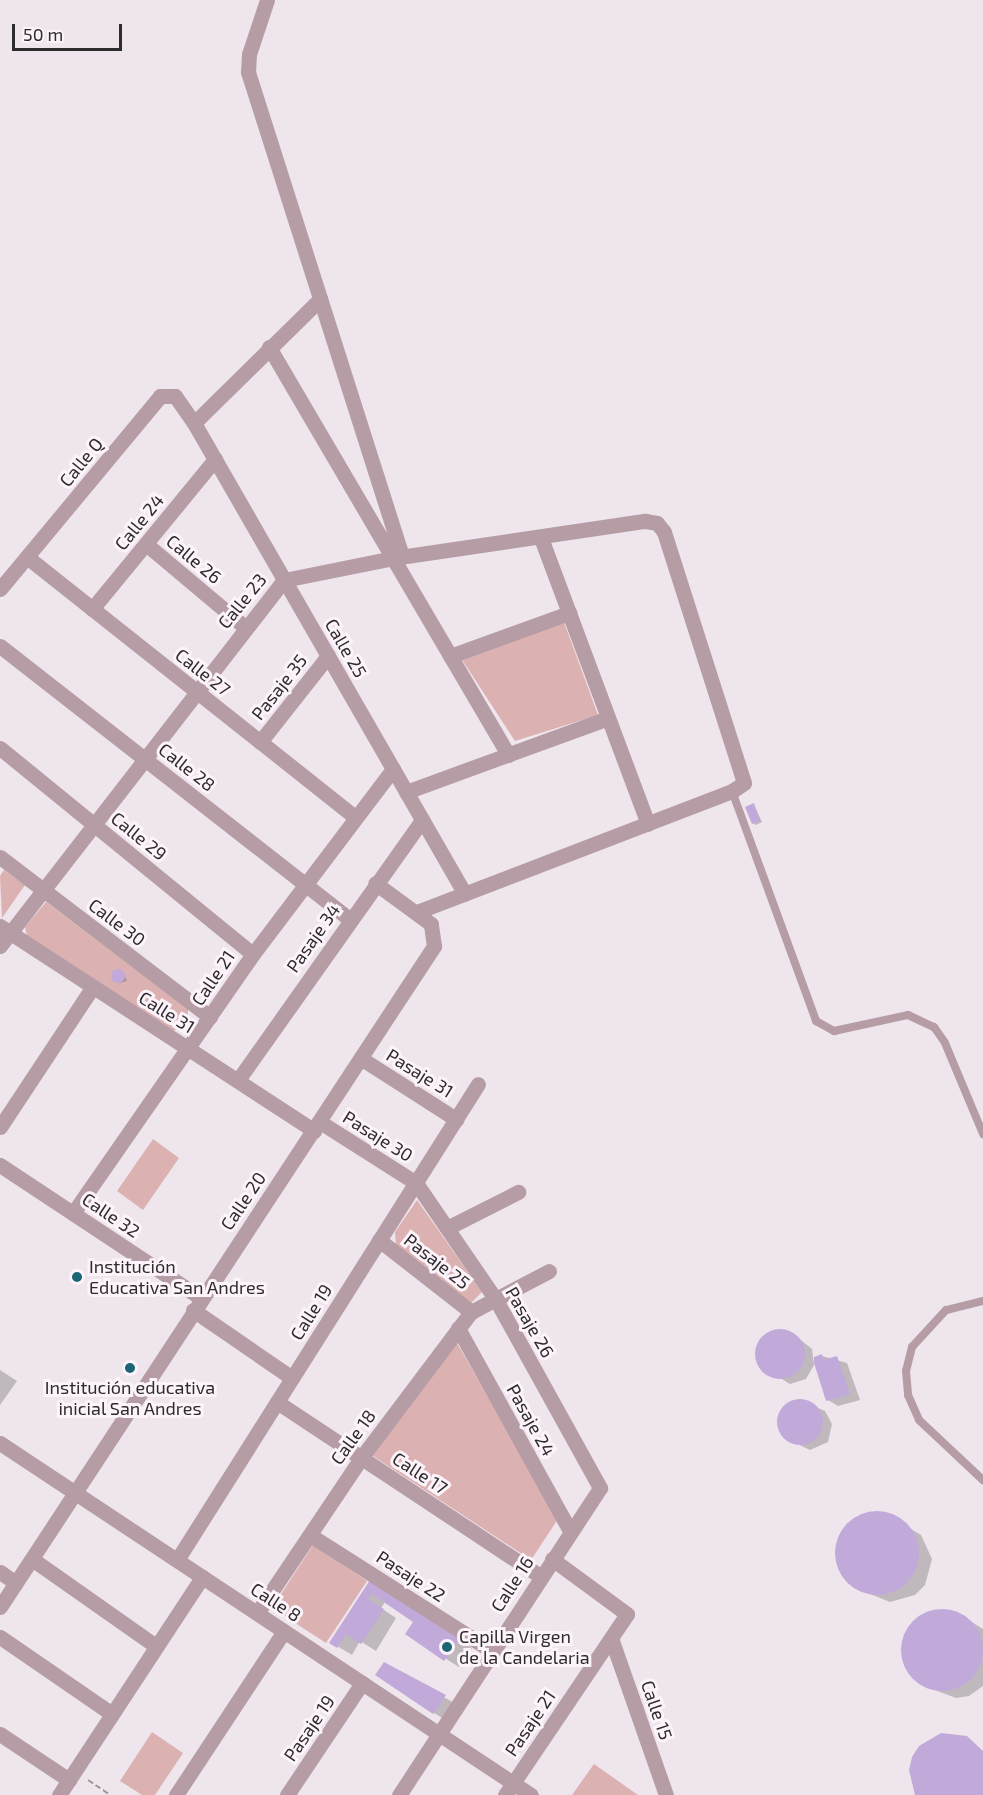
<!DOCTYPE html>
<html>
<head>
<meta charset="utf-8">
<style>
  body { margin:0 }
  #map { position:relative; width:983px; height:1795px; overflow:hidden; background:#efe6ed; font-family:"Exo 2",sans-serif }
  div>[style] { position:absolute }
  .green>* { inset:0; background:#dcb1b2 }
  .shadow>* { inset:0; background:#0003 }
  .building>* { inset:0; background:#c1a9da }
  .round { border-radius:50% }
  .path>* { height:2px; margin-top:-1px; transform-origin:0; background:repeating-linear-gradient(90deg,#9a9498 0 6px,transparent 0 9px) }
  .lane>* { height:8px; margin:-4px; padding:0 4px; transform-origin:4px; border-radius:4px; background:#b59ca5 }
  .street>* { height:15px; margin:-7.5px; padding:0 7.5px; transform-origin:7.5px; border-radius:7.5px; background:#b59ca5 }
  .dots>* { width:16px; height:16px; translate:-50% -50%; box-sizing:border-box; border:3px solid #fcf3fb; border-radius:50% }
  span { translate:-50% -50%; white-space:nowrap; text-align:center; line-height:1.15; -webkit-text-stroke:6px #fcf3fb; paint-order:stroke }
  .street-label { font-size:18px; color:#2e2b2d }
  .poi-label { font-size:18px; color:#2e2b2d }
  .left { translate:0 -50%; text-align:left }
  .scale { position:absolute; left:12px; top:24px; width:110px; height:27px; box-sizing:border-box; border:3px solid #2e2b2d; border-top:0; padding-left:8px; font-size:18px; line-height:21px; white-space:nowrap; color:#2e2b2d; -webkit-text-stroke:4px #fcf3fb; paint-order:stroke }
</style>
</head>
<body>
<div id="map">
  <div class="green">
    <i style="clip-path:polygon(561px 614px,598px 715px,515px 741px,457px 652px)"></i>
    <i style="clip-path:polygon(4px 870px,25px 885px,2px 918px,0 876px)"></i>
    <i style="clip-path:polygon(46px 902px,188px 1009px,188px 1016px,178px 1029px,171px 1031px,27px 936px,25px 927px)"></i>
    <i style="clip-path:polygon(153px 1139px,179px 1158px,143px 1210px,117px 1191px)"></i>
    <i style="clip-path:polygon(417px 1200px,482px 1292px,470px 1304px,396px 1247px,395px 1232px)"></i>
    <i style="clip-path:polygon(452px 1334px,558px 1519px,531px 1560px,373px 1456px)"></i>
    <i style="clip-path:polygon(313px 1545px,367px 1581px,326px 1643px,272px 1608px)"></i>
    <i style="clip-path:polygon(152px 1732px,183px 1753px,155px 1795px,142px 1795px,120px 1781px)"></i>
    <i style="clip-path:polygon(594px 1764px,638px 1795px,572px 1795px)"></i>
  </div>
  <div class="shadow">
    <i style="clip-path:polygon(754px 805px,762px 822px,756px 825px,753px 823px)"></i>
    <i style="clip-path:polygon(123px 972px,127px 981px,119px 983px,114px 973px)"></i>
    <i style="clip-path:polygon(791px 1332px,812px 1349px,814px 1365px,806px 1379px,790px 1384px,759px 1365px,756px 1351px,769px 1333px)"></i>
    <i style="clip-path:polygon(822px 1356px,847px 1363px,860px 1400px,838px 1406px,828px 1400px)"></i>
    <i style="clip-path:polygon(0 1370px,17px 1381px,0 1405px)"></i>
    <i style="clip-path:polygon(800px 1400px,825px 1411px,832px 1424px,828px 1442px,810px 1450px,787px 1439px,780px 1426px,787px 1406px)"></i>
    <i style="clip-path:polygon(871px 1513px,884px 1513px,921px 1535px,932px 1559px,925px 1585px,915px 1595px,890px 1602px,865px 1592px,850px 1584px,837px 1561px,837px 1548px,848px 1525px)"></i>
    <i style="clip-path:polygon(370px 1582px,472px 1648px,459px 1667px,407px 1634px,415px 1621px,385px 1602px,381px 1608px,396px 1618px,376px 1651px,360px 1641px,352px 1655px,332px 1643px)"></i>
    <i style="clip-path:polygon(934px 1611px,959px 1614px,983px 1629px,983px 1686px,969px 1696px,956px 1698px,932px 1689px,918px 1681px,904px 1659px,903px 1647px,913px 1624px)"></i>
    <i style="clip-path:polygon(385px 1664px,458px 1705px,447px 1721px,434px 1713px)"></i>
  </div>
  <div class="building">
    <i style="clip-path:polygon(754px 803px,760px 821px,752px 824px,745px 807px)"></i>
    <i class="round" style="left:111px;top:969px;width:14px;height:14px"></i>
    <i class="round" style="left:755px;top:1329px;width:50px;height:50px"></i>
    <i style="clip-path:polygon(822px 1354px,823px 1360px,837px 1356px,850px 1394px,826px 1401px,814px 1363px,814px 1357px)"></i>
    <i class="round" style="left:777px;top:1399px;width:46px;height:46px"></i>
    <i class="round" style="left:835px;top:1511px;width:84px;height:84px"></i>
    <i style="clip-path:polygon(370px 1580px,459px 1639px,444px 1661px,405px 1634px,413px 1622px,372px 1594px,368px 1599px,384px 1609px,361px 1644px,346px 1634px,337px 1648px,329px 1643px)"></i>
    <i class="round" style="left:901px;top:1609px;width:82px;height:82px"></i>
    <i style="clip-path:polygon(384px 1662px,446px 1695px,433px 1714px,375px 1675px)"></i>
    <i style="clip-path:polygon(941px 1733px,967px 1736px,983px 1751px,983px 1795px,915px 1795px,909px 1770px,912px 1757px,919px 1746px)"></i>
  </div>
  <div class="path">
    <i style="left:88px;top:1780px;width:27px;rotate:34deg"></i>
  </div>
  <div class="lane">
    <i style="left:732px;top:791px;width:245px;rotate:69.9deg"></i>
    <i style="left:816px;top:1021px;width:21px;rotate:29deg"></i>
    <i style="left:834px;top:1031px;width:76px;rotate:-12.2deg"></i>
    <i style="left:908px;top:1015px;width:29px;rotate:25deg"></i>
    <i style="left:934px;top:1027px;width:19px;rotate:55deg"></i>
    <i style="left:945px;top:1043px;width:99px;rotate:67.3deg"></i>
    <i style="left:983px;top:1301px;width:38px;rotate:166deg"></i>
    <i style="left:946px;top:1310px;width:50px;rotate:132.6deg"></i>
    <i style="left:912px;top:1347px;width:25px;rotate:104deg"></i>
    <i style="left:906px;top:1371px;width:24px;rotate:85deg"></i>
    <i style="left:908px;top:1395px;width:27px;rotate:66deg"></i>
    <i style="left:919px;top:1420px;width:88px;rotate:43.2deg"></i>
  </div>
  <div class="street">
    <i style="left:267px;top:0;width:57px;rotate:108.4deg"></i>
    <i style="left:249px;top:54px;width:18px;rotate:93deg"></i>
    <i style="left:248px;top:72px;width:508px;rotate:72.35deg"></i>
    <i style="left:269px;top:347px;width:473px;rotate:59.6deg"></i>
    <i style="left:194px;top:423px;width:177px;rotate:-44.5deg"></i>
    <i style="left:541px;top:538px;width:305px;rotate:69.5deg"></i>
    <i style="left:146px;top:544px;width:129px;rotate:40deg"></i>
    <i style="left:27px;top:557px;width:419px;rotate:38.4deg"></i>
    <i style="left:0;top:589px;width:251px;rotate:-50.3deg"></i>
    <i style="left:160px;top:396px;width:15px"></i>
    <i style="left:175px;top:396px;width:33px;rotate:55deg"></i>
    <i style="left:194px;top:423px;width:543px;rotate:60.09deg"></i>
    <i style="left:92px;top:609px;width:194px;rotate:-50.6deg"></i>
    <i style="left:0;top:646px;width:444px;rotate:38deg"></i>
    <i style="left:450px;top:656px;width:127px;rotate:-19.9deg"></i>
    <i style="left:260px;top:742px;width:110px;rotate:-51.7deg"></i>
    <i style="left:0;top:748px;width:326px;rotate:39.2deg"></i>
    <i style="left:406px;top:792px;width:215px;rotate:-20.1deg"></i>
    <i style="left:0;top:857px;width:264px;rotate:37.3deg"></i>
    <i style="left:0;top:926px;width:375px;rotate:33.1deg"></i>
    <i style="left:0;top:946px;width:463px;rotate:-52.2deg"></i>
    <i style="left:284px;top:580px;width:111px;rotate:-11.4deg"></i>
    <i style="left:393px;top:558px;width:255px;rotate:-8.4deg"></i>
    <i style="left:645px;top:521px;width:12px;rotate:9deg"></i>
    <i style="left:657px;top:523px;width:11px;rotate:52deg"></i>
    <i style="left:664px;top:532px;width:263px;rotate:72.3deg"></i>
    <i style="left:744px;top:783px;width:14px;rotate:146deg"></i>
    <i style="left:732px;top:791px;width:337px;rotate:159deg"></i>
    <i style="left:362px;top:1059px;width:112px;rotate:32.6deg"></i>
    <i style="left:238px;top:1080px;width:319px;rotate:-54.7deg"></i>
    <i style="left:320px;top:1122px;width:114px;rotate:32.4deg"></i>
    <i style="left:416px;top:1183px;width:142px;rotate:55.6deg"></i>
    <i style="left:496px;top:1300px;width:215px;rotate:61deg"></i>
    <i style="left:600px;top:1488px;width:367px;rotate:123.2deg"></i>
    <i style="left:0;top:1127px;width:167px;rotate:-56.5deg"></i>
    <i style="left:0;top:1165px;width:241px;rotate:33.5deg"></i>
    <i style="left:73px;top:1213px;width:315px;rotate:-55.2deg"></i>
    <i style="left:253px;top:954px;width:232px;rotate:-52.9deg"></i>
    <i style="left:447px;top:1228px;width:80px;rotate:-26.9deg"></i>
    <i style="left:379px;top:1240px;width:117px;rotate:38deg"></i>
    <i style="left:193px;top:1310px;width:120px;rotate:34.5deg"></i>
    <i style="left:458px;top:1328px;width:232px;rotate:61.1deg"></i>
    <i style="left:277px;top:1402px;width:315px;rotate:33.5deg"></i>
    <i style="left:0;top:1443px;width:637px;rotate:33.54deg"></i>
    <i style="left:310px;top:1535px;width:216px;rotate:32.5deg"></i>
    <i style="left:32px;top:1559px;width:151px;rotate:35.1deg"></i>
    <i style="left:177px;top:1560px;width:563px;rotate:-57.69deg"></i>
    <i style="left:0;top:1572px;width:19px;rotate:35deg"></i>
    <i style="left:0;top:1607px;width:791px;rotate:-56.71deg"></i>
    <i style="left:434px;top:946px;width:22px;rotate:-98deg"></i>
    <i style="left:431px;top:924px;width:69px;rotate:-143.8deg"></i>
    <i style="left:257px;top:1613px;width:187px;rotate:-56.1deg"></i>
    <i style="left:361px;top:1458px;width:183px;rotate:-53deg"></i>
    <i style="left:471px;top:1312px;width:88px;rotate:-27.7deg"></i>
    <i style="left:0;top:1637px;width:136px;rotate:34.5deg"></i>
    <i style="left:611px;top:1638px;width:166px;rotate:70.7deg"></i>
    <i style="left:0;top:1734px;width:83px;rotate:33.7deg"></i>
    <i style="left:59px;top:1795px;width:261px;rotate:-56.7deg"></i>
    <i style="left:176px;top:1795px;width:196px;rotate:-56.6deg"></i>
    <i style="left:287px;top:1795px;width:135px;rotate:-56.2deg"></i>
    <i style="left:505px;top:1795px;width:218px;rotate:-56deg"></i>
    <i style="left:627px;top:1614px;width:93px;rotate:-143.7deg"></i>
  </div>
  <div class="dots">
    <i style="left:77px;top:1277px;background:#1c6573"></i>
    <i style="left:130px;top:1368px;background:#1c6573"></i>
    <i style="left:447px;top:1647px;background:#1c6573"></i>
  </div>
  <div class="street-label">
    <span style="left:81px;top:462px;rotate:-51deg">Calle Q</span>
    <span style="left:139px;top:522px;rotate:-51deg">Calle 24</span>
    <span style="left:194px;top:559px;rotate:40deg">Calle 26</span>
    <span style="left:242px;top:601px;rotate:-51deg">Calle 23</span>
    <span style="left:346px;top:648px;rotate:60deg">Calle 25</span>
    <span style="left:203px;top:672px;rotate:38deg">Calle 27</span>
    <span style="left:279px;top:687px;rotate:-52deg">Pasaje 35</span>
    <span style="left:187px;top:767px;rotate:38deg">Calle 28</span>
    <span style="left:139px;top:836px;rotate:39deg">Calle 29</span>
    <span style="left:117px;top:922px;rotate:37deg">Calle 30</span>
    <span style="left:313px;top:938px;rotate:-55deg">Pasaje 34</span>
    <span style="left:213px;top:978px;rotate:-56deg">Calle 21</span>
    <span style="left:167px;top:1012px;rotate:32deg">Calle 31</span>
    <span style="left:420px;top:1073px;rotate:32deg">Pasaje 31</span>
    <span style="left:378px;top:1136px;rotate:32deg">Pasaje 30</span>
    <span style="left:243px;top:1201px;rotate:-56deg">Calle 20</span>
    <span style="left:111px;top:1215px;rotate:34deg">Calle 32</span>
    <span style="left:437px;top:1261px;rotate:38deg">Pasaje 25</span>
    <span style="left:311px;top:1312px;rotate:-58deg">Calle 19</span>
    <span style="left:530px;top:1322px;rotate:60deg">Pasaje 26</span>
    <span style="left:531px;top:1420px;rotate:61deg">Pasaje 24</span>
    <span style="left:353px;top:1437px;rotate:-54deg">Calle 18</span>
    <span style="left:420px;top:1473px;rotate:33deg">Calle 17</span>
    <span style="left:411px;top:1576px;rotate:33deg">Pasaje 22</span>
    <span style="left:512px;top:1584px;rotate:-57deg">Calle 16</span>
    <span style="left:276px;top:1602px;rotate:33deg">Calle 8</span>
    <span style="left:657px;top:1710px;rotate:71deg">Calle 15</span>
    <span style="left:530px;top:1723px;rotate:-56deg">Pasaje 21</span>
    <span style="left:309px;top:1728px;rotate:-56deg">Pasaje 19</span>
  </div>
  <div class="poi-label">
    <span class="left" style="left:89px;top:1277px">Institución<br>Educativa San Andres</span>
    <span style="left:130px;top:1398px">Institución educativa<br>inicial San Andres</span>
    <span class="left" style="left:459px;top:1647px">Capilla Virgen<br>de la Candelaria</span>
  </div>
  <div class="scale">50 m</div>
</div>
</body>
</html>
